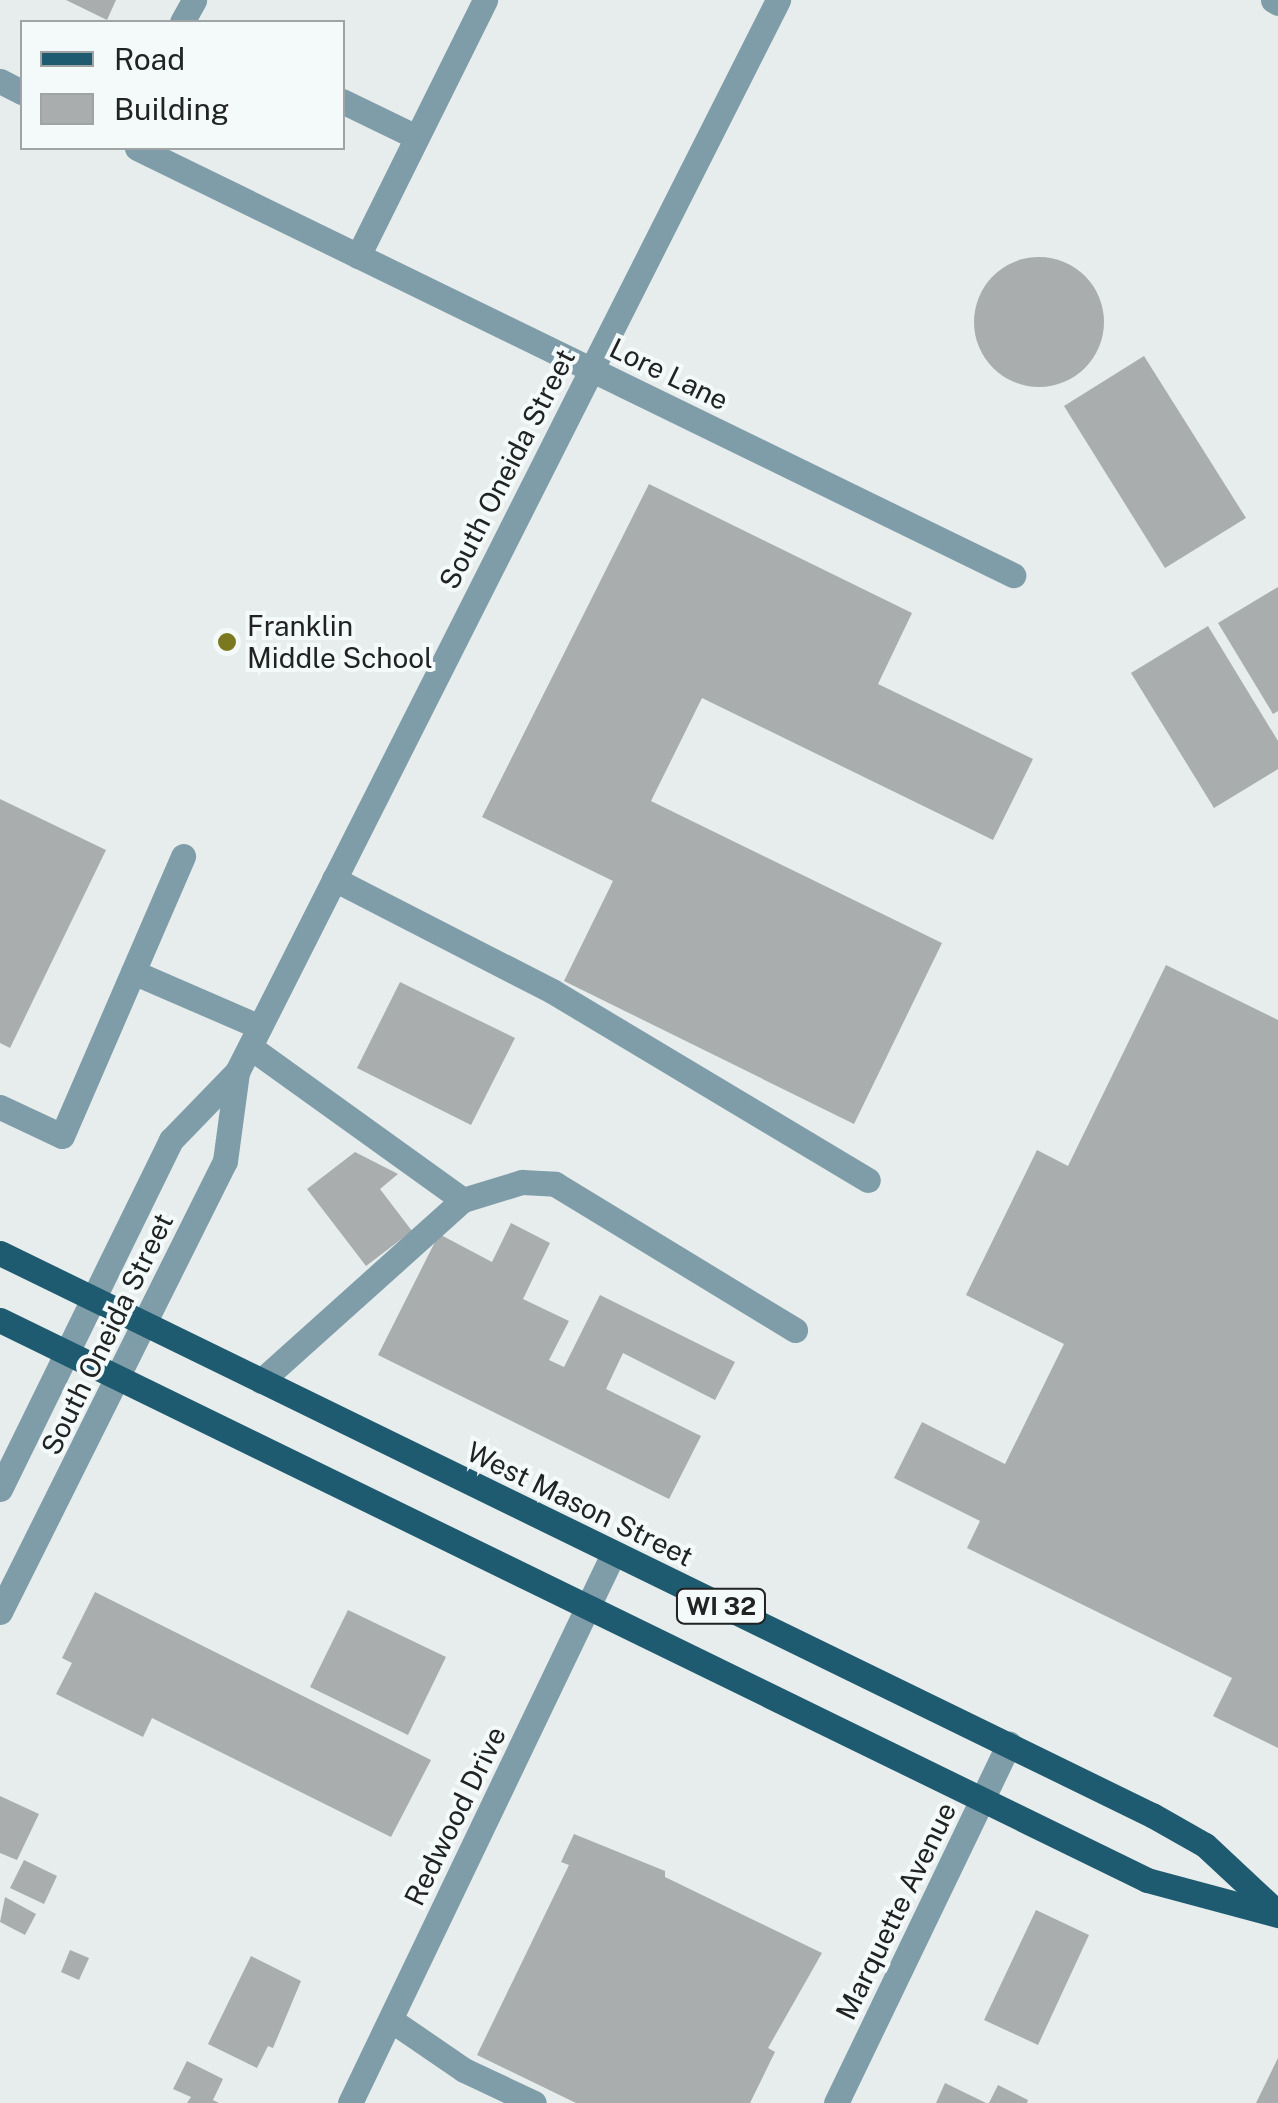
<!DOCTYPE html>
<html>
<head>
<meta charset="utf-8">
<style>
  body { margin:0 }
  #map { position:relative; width:1278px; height:2103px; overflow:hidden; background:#e7ecec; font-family:"Public Sans",sans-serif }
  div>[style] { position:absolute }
  .building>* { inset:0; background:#a9adad }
  .round { border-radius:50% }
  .minor>* { height:25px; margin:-12.5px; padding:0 12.5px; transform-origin:12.5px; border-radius:12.5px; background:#7f9da8 }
  .major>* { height:25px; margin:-12.5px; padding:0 12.5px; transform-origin:12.5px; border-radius:12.5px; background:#1e5b70 }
  .dots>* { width:28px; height:28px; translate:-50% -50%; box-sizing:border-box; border:5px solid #f4f9f9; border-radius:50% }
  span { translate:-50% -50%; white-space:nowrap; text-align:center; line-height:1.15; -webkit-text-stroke:8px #f4f9f9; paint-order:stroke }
  .shield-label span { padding:2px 8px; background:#f4f9f9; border:2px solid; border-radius:8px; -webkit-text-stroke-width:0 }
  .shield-label { font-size:25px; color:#212222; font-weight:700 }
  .street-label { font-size:28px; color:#212222 }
  .poi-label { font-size:28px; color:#212222 }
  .left { translate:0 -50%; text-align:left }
  .legend { position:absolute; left:20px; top:20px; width:325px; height:130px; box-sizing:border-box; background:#f4f9f9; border:2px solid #a0a3a3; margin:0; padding:12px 18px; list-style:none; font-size:30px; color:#212222 }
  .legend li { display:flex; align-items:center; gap:20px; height:50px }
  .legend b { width:50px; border:2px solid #a0a3a3 }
</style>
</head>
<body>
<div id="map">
  <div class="building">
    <i style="clip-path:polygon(66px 0,116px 0,107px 20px)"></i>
    <i class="round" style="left:974px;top:257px;width:130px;height:130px"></i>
    <i style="clip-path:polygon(1144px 356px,1246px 518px,1165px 568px,1064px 406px)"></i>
    <i style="clip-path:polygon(649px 484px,912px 613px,878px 684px,1033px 759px,993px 840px,702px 698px,651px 801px,942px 943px,854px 1124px,564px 981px,613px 881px,482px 817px)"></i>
    <i style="clip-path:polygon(1278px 587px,1278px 711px,1273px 714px,1218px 623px)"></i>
    <i style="clip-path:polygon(1208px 626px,1278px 741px,1278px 769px,1214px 808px,1131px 673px)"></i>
    <i style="clip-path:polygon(0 799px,106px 850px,10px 1048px,0 1043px)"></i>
    <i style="clip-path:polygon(1166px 965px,1278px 1020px,1278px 1748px,1213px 1716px,1232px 1678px,967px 1548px,980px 1521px,894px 1478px,922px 1422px,1005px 1464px,1064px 1344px,966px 1295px,1037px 1150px,1068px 1166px)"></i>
    <i style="clip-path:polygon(400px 982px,515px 1038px,471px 1125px,357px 1068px)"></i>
    <i style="clip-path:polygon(355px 1152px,398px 1174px,380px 1189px,412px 1231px,366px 1266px,307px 1189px)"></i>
    <i style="clip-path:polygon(511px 1223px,550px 1243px,523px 1299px,569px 1321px,549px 1360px,564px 1367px,600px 1295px,735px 1362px,715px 1400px,623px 1353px,606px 1389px,701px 1436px,669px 1499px,378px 1355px,439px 1234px,492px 1262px)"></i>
    <i style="clip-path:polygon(95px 1592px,431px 1760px,391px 1837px,152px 1718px,143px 1737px,56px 1694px,72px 1663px,62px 1658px)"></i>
    <i style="clip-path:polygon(348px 1610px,446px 1657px,408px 1735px,310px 1687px)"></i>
    <i style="clip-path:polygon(0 1796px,39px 1814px,17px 1860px,0 1853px)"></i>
    <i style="clip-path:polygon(574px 1834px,665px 1871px,665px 1877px,822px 1953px,768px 2048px,775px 2052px,750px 2103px,576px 2103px,477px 2055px,569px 1865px,561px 1862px)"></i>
    <i style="clip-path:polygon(24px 1860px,57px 1876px,44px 1904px,10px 1888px)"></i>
    <i style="clip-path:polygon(5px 1897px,36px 1914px,25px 1935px,0 1922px)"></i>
    <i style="clip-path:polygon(1036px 1910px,1089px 1935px,1038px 2045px,984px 2020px)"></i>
    <i style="clip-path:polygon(70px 1950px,89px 1958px,79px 1980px,61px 1972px)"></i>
    <i style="clip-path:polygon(251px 1956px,301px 1981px,273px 2048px,268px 2046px,257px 2068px,208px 2044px)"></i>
    <i style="clip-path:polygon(1278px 2058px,1278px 2103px,1256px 2103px)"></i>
    <i style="clip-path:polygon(187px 2061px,223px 2079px,213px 2100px,219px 2103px,187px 2103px,191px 2097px,173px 2089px)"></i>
    <i style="clip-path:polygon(945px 2083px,986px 2103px,936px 2103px)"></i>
    <i style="clip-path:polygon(998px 2085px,1028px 2100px,1027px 2103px,989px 2103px)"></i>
  </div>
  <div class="minor">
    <i style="left:1273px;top:0;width:6px;rotate:31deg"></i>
    <i style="left:182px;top:22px;width:25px;rotate:-61deg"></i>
    <i style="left:0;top:81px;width:25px;rotate:27deg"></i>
    <i style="left:342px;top:101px;width:82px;rotate:25.9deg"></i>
    <i style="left:137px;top:148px;width:975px;rotate:25.99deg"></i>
    <i style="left:358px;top:256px;width:286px;rotate:-63.6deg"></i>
    <i style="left:334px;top:879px;width:245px;rotate:27.2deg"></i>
    <i style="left:552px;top:991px;width:368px;rotate:30.9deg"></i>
    <i style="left:133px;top:972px;width:138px;rotate:23.4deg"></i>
    <i style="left:250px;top:1047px;width:262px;rotate:35.7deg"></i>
    <i style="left:0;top:1107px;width:68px;rotate:25.1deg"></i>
    <i style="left:62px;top:1136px;width:305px;rotate:-66.6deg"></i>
    <i style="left:261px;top:1381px;width:271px;rotate:-41.9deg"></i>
    <i style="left:463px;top:1200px;width:62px;rotate:-17deg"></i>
    <i style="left:522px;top:1182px;width:33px;rotate:3deg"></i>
    <i style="left:555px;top:1184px;width:281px;rotate:31.3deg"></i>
    <i style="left:0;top:1489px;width:389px;rotate:-63.9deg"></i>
    <i style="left:171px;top:1140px;width:95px;rotate:-45.9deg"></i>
    <i style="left:237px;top:1072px;width:1201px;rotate:-63.22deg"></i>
    <i style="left:0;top:1612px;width:504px;rotate:-63.49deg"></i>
    <i style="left:225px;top:1161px;width:90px;rotate:-82.3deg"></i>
    <i style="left:391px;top:2020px;width:88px;rotate:34.4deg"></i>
    <i style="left:464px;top:2070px;width:77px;rotate:25.2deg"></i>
    <i style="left:350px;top:2103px;width:609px;rotate:-64.4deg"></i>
    <i style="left:836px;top:2103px;width:399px;rotate:-64.3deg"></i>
  </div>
  <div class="major">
    <i style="left:0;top:1253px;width:1282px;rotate:26.01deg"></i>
    <i style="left:1152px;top:1815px;width:61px;rotate:29.5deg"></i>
    <i style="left:1205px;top:1845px;width:100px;rotate:43deg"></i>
    <i style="left:0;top:1320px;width:1276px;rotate:26.02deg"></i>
    <i style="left:1147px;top:1880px;width:136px;rotate:15deg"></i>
  </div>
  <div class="dots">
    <i style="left:227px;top:642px;background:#7b7920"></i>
  </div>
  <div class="shield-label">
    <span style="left:721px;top:1606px">WI 32</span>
  </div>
  <div class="street-label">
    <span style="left:669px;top:374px;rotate:26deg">Lore Lane</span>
    <span style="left:507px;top:469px;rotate:-63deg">South Oneida Street</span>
    <span style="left:107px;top:1334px;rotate:-64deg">South Oneida Street</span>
    <span style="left:580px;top:1504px;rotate:26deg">West Mason Street</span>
    <span style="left:455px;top:1816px;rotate:-64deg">Redwood Drive</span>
    <span style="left:896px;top:1911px;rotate:-64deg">Marquette Avenue</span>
  </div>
  <div class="poi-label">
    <span class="left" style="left:247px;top:642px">Franklin<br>Middle School</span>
  </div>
  <ul class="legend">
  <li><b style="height:12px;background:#1e5b70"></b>Road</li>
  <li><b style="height:28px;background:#a9adad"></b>Building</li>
  </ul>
</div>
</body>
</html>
